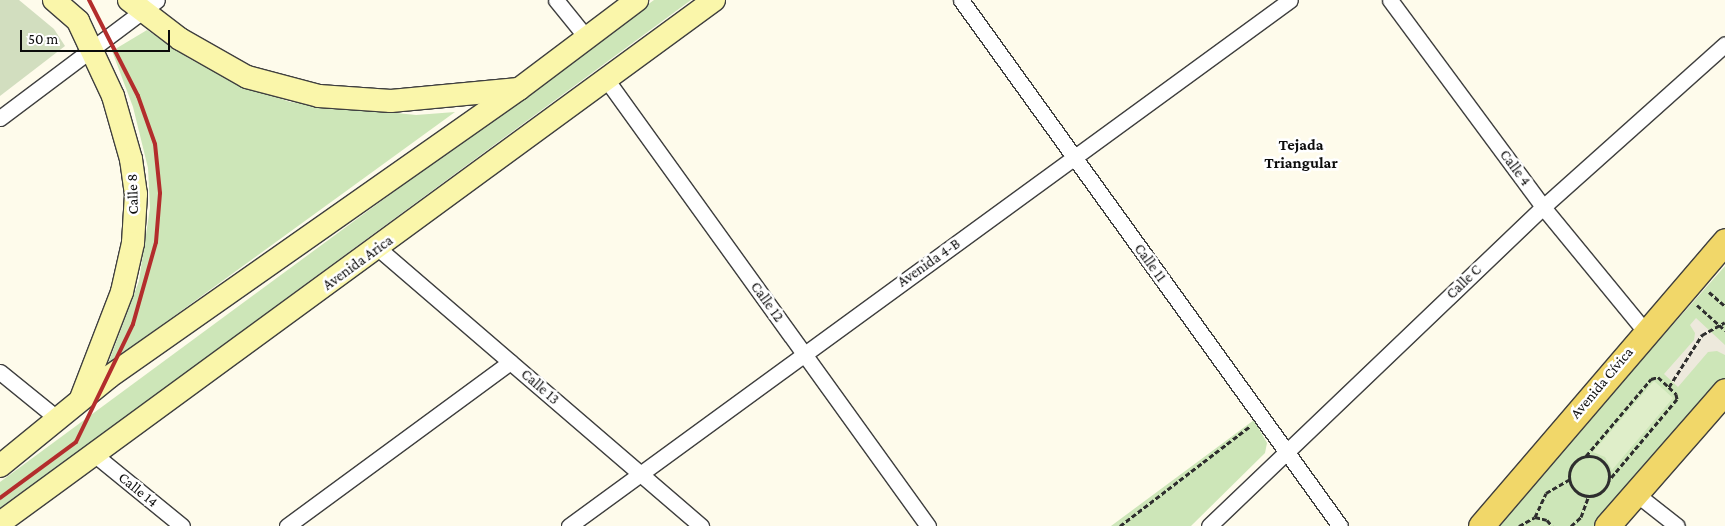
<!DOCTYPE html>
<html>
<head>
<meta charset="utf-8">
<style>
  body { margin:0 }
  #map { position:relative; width:1725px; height:526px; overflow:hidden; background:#fefbeb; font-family:"Crimson Pro",serif }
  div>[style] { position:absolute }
  .green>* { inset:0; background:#cde6b8 }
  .cemetery>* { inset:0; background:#d2debf }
  .pitch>* { inset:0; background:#dfeec9 }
  .plaza>* { inset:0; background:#ede9dc }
  .path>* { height:3px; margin-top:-1.5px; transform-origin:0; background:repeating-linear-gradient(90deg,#2e2e2e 0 5px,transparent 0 7.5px) }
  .path>.ring { margin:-1.5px; padding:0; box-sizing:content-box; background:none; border:3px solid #2e2e2e; border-radius:50% }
  .roads { filter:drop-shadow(1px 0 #3f3f3f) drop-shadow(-1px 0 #3f3f3f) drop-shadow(0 1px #3f3f3f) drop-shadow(0 -1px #3f3f3f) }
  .street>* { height:15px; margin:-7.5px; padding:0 7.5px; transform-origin:7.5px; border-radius:7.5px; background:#fff }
  .secondary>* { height:22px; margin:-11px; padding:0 11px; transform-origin:11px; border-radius:11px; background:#faf6aa }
  .primary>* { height:25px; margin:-12.5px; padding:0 12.5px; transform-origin:12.5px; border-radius:12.5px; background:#f1d769 }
  .rail>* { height:4px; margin:-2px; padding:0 2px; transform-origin:2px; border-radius:2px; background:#b32d2c }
  .path-bridge>* { height:3px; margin-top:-1.5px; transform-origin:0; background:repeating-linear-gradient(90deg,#2e2e2e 0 5px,transparent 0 7.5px) }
  span { translate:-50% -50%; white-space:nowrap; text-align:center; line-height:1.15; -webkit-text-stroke:5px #fff; paint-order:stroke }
  .street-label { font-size:15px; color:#0c0c0c }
  .neighbourhood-label { font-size:16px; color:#0c0c0c; font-weight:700 }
  .scale { position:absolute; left:20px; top:30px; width:150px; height:22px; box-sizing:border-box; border:2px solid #0c0c0c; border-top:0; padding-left:6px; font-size:15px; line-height:18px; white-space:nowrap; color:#0c0c0c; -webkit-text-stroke:4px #fff; paint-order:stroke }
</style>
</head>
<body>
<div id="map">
  <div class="green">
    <i style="clip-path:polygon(654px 0,691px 0,0 509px,0 482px)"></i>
    <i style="clip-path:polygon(147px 30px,190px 59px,235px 82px,290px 102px,416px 115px,455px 112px,108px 364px,139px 281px,150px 208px,148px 168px,133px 107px,112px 51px)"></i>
    <i style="clip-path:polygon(1725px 266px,1725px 381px,1596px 526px,1494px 526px)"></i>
    <i style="clip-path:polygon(1254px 420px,1267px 443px,1265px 453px,1191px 526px,1111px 526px)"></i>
  </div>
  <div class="cemetery">
    <i style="clip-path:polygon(0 0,19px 0,54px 29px,65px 46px,0 96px)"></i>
  </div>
  <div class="pitch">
    <i style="clip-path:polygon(1654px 381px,1673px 398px,1612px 470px,1605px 457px,1593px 452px)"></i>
  </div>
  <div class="plaza">
    <i style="clip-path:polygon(1696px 318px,1725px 345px,1725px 355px,1717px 351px,1708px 352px,1678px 387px,1664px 374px,1694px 340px,1695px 333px,1690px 325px)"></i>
  </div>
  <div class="path">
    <i style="left:1709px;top:292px;width:21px;rotate:41deg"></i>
    <i style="left:1697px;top:305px;width:38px;rotate:42deg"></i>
    <i style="left:1669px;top:387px;width:62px;rotate:-57.6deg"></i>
    <i style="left:1586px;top:456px;width:101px;rotate:-49.8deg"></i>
    <i style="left:1651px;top:379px;width:7px;rotate:-16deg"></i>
    <i style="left:1658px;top:377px;width:25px;rotate:43deg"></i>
    <i style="left:1676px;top:394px;width:5px;rotate:79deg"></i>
    <i style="left:1677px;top:399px;width:106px;rotate:130deg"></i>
    <i class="ring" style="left:1569px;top:456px;width:37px;height:37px"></i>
    <i style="left:1535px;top:517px;width:26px;rotate:-65deg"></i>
    <i style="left:1546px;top:493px;width:28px;rotate:-30deg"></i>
    <i style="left:1120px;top:526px;width:163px;rotate:-37.5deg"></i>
    <i style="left:1519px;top:526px;width:18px;rotate:-29deg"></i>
    <i style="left:1535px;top:517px;width:12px;rotate:14deg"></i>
    <i style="left:1547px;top:520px;width:8px;rotate:50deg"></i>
    <i style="left:1571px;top:526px;width:13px;rotate:-42deg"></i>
    <i style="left:1581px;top:517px;width:23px;rotate:-70deg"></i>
  </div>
  <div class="roads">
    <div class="street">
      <i style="left:556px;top:0;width:48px;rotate:51deg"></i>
      <i style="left:961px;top:0;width:648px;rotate:54.23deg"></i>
      <i style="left:1390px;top:0;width:257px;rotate:53.5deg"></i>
      <i style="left:1543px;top:207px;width:161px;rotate:50.6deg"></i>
      <i style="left:606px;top:79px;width:551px;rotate:54.23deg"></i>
      <i style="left:0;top:118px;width:196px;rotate:-36.9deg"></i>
      <i style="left:379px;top:249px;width:425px;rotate:40.7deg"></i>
      <i style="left:0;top:372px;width:76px;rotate:39.1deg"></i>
      <i style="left:95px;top:455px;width:112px;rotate:39.2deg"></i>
      <i style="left:1635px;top:493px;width:53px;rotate:38.2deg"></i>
      <i style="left:287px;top:526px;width:277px;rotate:-36.3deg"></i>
      <i style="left:569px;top:526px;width:892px;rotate:-36.11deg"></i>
      <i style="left:1209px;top:526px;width:462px;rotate:-43.7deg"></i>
      <i style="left:1543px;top:207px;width:244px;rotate:-41.8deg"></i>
    </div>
    <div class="secondary">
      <i style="left:54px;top:0;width:32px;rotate:41deg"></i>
      <i style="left:78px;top:21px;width:83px;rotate:65deg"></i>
      <i style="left:113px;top:96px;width:66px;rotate:74.1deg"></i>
      <i style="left:131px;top:159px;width:35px;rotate:82deg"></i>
      <i style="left:136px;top:194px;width:49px;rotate:93.5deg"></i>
      <i style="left:133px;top:243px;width:50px;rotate:102.7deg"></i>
      <i style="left:122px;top:292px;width:114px;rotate:111.1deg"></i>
      <i style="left:129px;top:0;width:64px;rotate:37.4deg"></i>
      <i style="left:180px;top:39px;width:77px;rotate:29.6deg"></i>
      <i style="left:247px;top:77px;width:74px;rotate:14.8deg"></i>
      <i style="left:319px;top:96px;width:72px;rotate:4deg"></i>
      <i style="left:391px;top:101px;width:128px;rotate:-5.4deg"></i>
      <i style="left:0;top:466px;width:141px;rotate:-39.2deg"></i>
      <i style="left:109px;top:377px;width:501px;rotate:-35.09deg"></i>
      <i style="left:519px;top:89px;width:148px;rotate:-37deg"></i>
      <i style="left:0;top:523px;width:885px;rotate:-36.22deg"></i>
    </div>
    <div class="primary">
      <i style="left:1481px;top:526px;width:375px;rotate:-49.4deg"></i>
      <i style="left:1607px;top:526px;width:179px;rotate:-48.8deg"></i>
    </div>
  </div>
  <div class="rail">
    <i style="left:0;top:498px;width:94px;rotate:-36.4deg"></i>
    <i style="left:76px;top:442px;width:131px;rotate:-64.2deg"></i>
    <i style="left:133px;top:324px;width:85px;rotate:-74.3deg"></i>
    <i style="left:156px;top:242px;width:49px;rotate:-85.3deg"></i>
    <i style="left:160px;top:193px;width:49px;rotate:-95.8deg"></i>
    <i style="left:155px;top:144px;width:51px;rotate:-109.5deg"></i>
    <i style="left:138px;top:96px;width:108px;rotate:-117deg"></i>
  </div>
  <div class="path-bridge">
    <i style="left:1702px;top:335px;width:26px;rotate:-29deg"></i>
  </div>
  <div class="street-label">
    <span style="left:1515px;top:168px;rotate:53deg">Calle 4</span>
    <span style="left:133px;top:194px;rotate:-92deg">Calle 8</span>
    <span style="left:358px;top:263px;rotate:-36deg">Avenida Arica</span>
    <span style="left:929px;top:263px;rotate:-35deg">Avenida 4-B</span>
    <span style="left:1150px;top:263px;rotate:54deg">Calle 11</span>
    <span style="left:1464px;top:282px;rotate:-44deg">Calle C</span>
    <span style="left:767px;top:302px;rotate:54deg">Calle 12</span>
    <span style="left:1602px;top:383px;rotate:-50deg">Avenida Cívica</span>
    <span style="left:540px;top:387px;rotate:41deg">Calle 13</span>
    <span style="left:138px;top:490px;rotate:39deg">Calle 14</span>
  </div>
  <div class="neighbourhood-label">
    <span style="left:1301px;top:154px">Tejada<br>Triangular</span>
  </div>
  <div class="scale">50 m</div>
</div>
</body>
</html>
